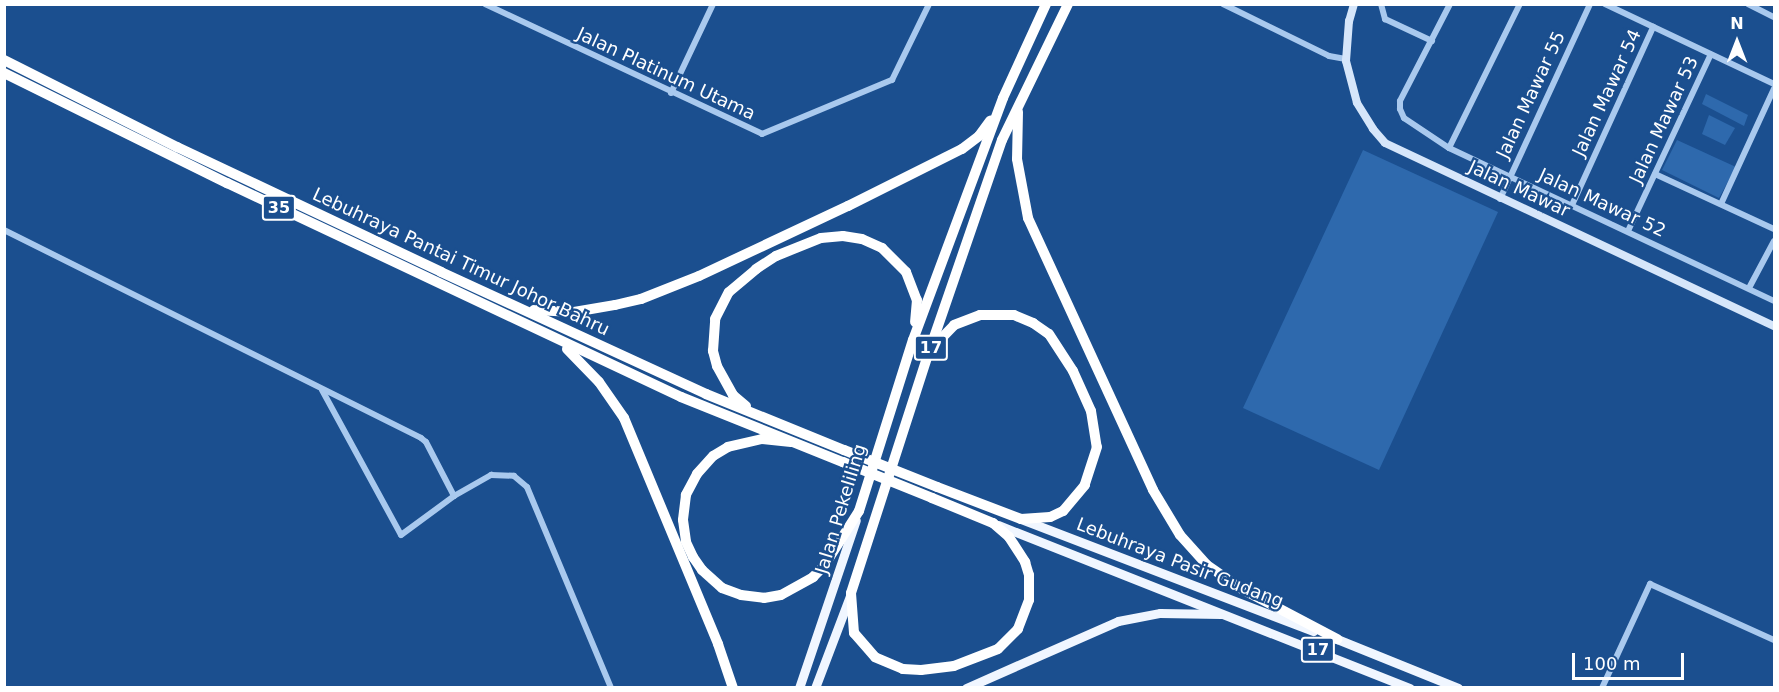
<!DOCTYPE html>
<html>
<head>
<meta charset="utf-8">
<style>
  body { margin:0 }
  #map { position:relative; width:1779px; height:692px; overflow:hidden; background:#1b4f8f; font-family:"DejaVu Sans",sans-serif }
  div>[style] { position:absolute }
  .green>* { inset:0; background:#2e69ad }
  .street>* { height:6px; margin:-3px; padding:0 3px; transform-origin:3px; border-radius:3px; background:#a9c9ee }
  .secondary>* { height:8px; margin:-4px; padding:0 4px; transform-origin:4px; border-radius:4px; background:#d6e6fa }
  .primary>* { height:9px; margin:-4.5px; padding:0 4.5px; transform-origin:4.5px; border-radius:4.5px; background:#f0f6ff }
  .highway>* { height:10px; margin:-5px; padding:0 5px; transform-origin:5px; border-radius:5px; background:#fff }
  .highway-bridge>* { height:10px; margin:-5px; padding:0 5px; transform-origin:5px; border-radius:5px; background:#fff }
  span { translate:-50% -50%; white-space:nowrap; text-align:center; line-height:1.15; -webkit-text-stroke:4.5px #1b4f8f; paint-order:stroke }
  .shield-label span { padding:2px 4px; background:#1b4f8f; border:2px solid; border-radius:4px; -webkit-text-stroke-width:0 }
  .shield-label { font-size:16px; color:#fff; font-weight:700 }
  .street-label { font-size:18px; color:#fff }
  .frame { position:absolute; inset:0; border:6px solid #fff; pointer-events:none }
  .north { position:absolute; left:1707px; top:12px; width:60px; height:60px; -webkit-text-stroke:4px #1b4f8f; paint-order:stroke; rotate:0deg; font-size:16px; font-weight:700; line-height:24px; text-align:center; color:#fff }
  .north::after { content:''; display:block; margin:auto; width:21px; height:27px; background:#fff; clip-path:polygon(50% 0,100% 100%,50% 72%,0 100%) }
  .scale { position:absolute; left:1572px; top:653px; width:112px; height:27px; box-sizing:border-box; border:3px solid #fff; border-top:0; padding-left:8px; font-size:18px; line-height:21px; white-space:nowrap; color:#fff; -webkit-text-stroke:4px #1b4f8f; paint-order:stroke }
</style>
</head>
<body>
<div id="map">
  <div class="green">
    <i style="clip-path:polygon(1706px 94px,1748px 115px,1744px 126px,1702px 104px)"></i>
    <i style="clip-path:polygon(1709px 115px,1735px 128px,1725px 145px,1702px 134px)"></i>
    <i style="clip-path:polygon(1677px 140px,1736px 167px,1719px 198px,1662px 170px)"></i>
    <i style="clip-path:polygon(1363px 150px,1498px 212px,1379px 470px,1243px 408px)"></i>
  </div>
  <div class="street">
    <i style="left:485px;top:4px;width:306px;rotate:25.1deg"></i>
    <i style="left:762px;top:134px;width:141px;rotate:-22.6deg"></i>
    <i style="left:892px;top:80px;width:85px;rotate:-64deg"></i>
    <i style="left:1223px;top:4px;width:118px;rotate:26.1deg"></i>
    <i style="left:1329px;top:56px;width:17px;rotate:10deg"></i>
    <i style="left:1381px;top:4px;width:16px;rotate:75deg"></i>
    <i style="left:1385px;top:19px;width:52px;rotate:25.1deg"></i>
    <i style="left:1450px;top:4px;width:109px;rotate:117.3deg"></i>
    <i style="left:1400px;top:101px;width:8px;rotate:90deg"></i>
    <i style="left:1400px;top:109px;width:10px;rotate:66deg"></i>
    <i style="left:1404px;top:118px;width:54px;rotate:33.7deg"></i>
    <i style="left:1449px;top:148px;width:359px;rotate:25.2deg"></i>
    <i style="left:1605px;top:4px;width:187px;rotate:25.3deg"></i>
    <i style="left:1748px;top:4px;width:29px;rotate:27deg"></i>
    <i style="left:671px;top:93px;width:98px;rotate:-64.7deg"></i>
    <i style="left:1449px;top:148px;width:161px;rotate:-63.8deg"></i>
    <i style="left:1655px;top:174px;width:131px;rotate:24.8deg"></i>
    <i style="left:1500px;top:199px;width:215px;rotate:-65.2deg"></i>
    <i style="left:1721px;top:204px;width:127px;rotate:-65.3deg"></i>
    <i style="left:1572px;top:205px;width:196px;rotate:-65.5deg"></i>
    <i style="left:4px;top:230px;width:466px;rotate:26.5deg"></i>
    <i style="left:421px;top:438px;width:6px;rotate:39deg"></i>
    <i style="left:426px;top:442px;width:61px;rotate:62.6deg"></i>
    <i style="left:1628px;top:231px;width:195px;rotate:-64.9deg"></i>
    <i style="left:1749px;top:288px;width:53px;rotate:-62deg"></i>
    <i style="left:322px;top:390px;width:165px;rotate:61.4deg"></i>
    <i style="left:401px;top:535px;width:66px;rotate:-36.3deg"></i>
    <i style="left:454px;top:496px;width:43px;rotate:-29.6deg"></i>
    <i style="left:491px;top:475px;width:23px;rotate:2deg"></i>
    <i style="left:514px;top:476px;width:17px;rotate:40deg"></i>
    <i style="left:527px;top:487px;width:218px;rotate:67.3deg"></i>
    <i style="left:1602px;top:688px;width:115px;rotate:-65.2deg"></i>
    <i style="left:1650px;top:584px;width:136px;rotate:24.3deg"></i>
  </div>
  <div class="secondary">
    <i style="left:1354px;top:4px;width:18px;rotate:106deg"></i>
    <i style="left:1349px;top:21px;width:40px;rotate:94.3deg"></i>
    <i style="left:1346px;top:61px;width:43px;rotate:75.3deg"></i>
    <i style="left:1357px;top:103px;width:31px;rotate:58deg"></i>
    <i style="left:1373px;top:129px;width:18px;rotate:49deg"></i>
    <i style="left:1385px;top:143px;width:430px;rotate:25.2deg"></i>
  </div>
  <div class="primary">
    <i style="left:1021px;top:519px;width:313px;rotate:21deg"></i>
    <i style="left:998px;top:525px;width:443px;rotate:21.6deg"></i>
    <i style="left:1332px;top:637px;width:136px;rotate:22deg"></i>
    <i style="left:799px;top:688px;width:177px;rotate:-71.3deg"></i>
    <i style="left:815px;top:688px;width:98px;rotate:-69.2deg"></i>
    <i style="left:966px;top:688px;width:166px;rotate:-23.8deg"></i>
    <i style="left:1118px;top:621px;width:43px;rotate:-10.8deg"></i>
    <i style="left:1160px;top:613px;width:61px;rotate:0.9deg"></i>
  </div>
  <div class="highway">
    <i style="left:4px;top:60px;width:194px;rotate:26.7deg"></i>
    <i style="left:177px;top:147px;width:292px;rotate:25.3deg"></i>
    <i style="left:441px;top:272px;width:292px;rotate:24.7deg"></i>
    <i style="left:706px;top:394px;width:149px;rotate:22.1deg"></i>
    <i style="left:4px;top:73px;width:249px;rotate:26.3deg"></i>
    <i style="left:227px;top:183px;width:502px;rotate:25.24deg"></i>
    <i style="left:681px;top:397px;width:175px;rotate:21.9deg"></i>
    <i style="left:1018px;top:112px;width:47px;rotate:91.2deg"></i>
    <i style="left:1017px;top:159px;width:60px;rotate:79.4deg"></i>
    <i style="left:1028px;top:218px;width:299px;rotate:65.3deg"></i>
    <i style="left:1153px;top:490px;width:52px;rotate:59deg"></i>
    <i style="left:1180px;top:535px;width:40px;rotate:48deg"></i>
    <i style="left:1207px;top:565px;width:40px;rotate:34.9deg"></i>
    <i style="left:1240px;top:588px;width:110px;rotate:27.7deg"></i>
    <i style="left:534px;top:310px;width:40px;rotate:2.9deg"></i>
    <i style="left:574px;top:312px;width:42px;rotate:-9.7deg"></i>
    <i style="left:615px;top:305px;width:27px;rotate:-13deg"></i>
    <i style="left:641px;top:299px;width:62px;rotate:-21.6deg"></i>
    <i style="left:699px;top:276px;width:165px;rotate:-25.2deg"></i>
    <i style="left:848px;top:206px;width:127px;rotate:-26.6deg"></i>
    <i style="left:962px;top:149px;width:21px;rotate:-37deg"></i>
    <i style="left:979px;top:136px;width:19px;rotate:-54deg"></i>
    <i style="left:933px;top:347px;width:30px;rotate:-46deg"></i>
    <i style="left:954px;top:325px;width:28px;rotate:-21deg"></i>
    <i style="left:980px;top:315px;width:34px"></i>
    <i style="left:1014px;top:315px;width:21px;rotate:23deg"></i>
    <i style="left:1033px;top:323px;width:19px;rotate:35deg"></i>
    <i style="left:1049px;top:334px;width:44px;rotate:57deg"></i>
    <i style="left:1073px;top:371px;width:44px;rotate:65.8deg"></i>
    <i style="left:1091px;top:411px;width:36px;rotate:81deg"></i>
    <i style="left:1097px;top:447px;width:40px;rotate:108deg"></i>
    <i style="left:1085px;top:485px;width:34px;rotate:130deg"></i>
    <i style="left:1063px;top:511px;width:14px;rotate:155deg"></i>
    <i style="left:1050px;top:517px;width:29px;rotate:176deg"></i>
    <i style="left:1021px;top:519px;width:90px;rotate:-159.1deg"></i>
    <i style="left:567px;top:349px;width:46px;rotate:45.9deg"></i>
    <i style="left:599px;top:382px;width:44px;rotate:55.2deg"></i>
    <i style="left:624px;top:418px;width:245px;rotate:67.4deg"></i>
    <i style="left:718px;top:644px;width:46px;rotate:71.2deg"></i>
    <i style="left:746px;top:406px;width:17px;rotate:-140deg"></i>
    <i style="left:733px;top:395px;width:33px;rotate:-119deg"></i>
    <i style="left:717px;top:366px;width:16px;rotate:-105deg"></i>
    <i style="left:713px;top:351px;width:32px;rotate:-86deg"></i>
    <i style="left:715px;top:319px;width:30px;rotate:-63deg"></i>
    <i style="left:729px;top:292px;width:35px;rotate:-40deg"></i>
    <i style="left:756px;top:269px;width:24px;rotate:-33deg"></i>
    <i style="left:776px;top:256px;width:48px;rotate:-21.8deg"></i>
    <i style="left:821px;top:238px;width:22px;rotate:-5deg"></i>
    <i style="left:843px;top:236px;width:19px;rotate:9deg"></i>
    <i style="left:862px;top:239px;width:22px;rotate:24deg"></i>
    <i style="left:882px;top:248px;width:34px;rotate:45deg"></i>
    <i style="left:906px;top:272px;width:30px;rotate:69deg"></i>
    <i style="left:917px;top:300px;width:22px;rotate:95deg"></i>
    <i style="left:791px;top:442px;width:29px;rotate:-174deg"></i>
    <i style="left:762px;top:439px;width:35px;rotate:167deg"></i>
    <i style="left:728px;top:447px;width:17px;rotate:149deg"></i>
    <i style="left:713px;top:456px;width:24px;rotate:132deg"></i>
    <i style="left:697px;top:474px;width:24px;rotate:118deg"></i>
    <i style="left:686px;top:495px;width:25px;rotate:97deg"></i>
    <i style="left:683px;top:520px;width:22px;rotate:82deg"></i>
    <i style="left:686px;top:542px;width:17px;rotate:65deg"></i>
    <i style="left:693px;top:557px;width:16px;rotate:55deg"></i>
    <i style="left:702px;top:570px;width:27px;rotate:42deg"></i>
    <i style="left:722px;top:588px;width:20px;rotate:20deg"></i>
    <i style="left:741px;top:595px;width:23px;rotate:7deg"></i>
    <i style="left:764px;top:598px;width:17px;rotate:-10deg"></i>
    <i style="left:781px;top:595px;width:37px;rotate:-29deg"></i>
    <i style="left:813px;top:577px;width:16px;rotate:-45deg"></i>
    <i style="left:824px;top:566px;width:65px;rotate:-57.5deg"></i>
    <i style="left:859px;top:511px;width:179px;rotate:-72.5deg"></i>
    <i style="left:913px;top:340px;width:258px;rotate:-69.6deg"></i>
    <i style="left:1003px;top:98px;width:103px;rotate:-65.4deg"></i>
    <i style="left:932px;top:498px;width:66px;rotate:22.3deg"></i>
    <i style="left:993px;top:523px;width:21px;rotate:41deg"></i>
    <i style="left:1009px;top:537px;width:30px;rotate:57deg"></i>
    <i style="left:1025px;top:562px;width:14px;rotate:73deg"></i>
    <i style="left:1029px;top:575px;width:25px;rotate:90deg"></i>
    <i style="left:1029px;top:600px;width:31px;rotate:111deg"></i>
    <i style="left:1018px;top:629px;width:28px;rotate:135deg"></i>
    <i style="left:998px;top:649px;width:47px;rotate:158.9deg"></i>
    <i style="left:954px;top:666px;width:33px;rotate:173deg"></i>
    <i style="left:921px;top:670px;width:18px;rotate:-177deg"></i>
    <i style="left:903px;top:669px;width:30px;rotate:-157deg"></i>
    <i style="left:875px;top:657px;width:32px;rotate:-131deg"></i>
    <i style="left:854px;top:633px;width:40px;rotate:-94.3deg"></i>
    <i style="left:851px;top:593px;width:253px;rotate:-72.1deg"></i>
    <i style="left:929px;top:352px;width:224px;rotate:-71deg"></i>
    <i style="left:1002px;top:140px;width:151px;rotate:-64.1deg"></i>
  </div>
  <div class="highway-bridge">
    <i style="left:844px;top:450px;width:100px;rotate:21.7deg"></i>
    <i style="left:843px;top:462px;width:96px;rotate:22deg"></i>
  </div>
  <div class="shield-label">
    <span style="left:279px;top:208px">35</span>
    <span style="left:931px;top:348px">17</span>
    <span style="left:1318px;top:650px">17</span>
  </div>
  <div class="street-label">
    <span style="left:666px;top:74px;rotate:25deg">Jalan Platinum Utama</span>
    <span style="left:1607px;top:93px;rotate:-65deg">Jalan Mawar 54</span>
    <span style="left:1531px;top:95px;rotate:-65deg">Jalan Mawar 55</span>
    <span style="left:1664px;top:120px;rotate:-65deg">Jalan Mawar 53</span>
    <span style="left:1519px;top:189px;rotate:25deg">Jalan Mawar</span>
    <span style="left:1602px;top:203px;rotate:25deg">Jalan Mawar 52</span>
    <span style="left:461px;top:262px;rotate:25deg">Lebuhraya Pantai Timur Johor Bahru</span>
    <span style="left:841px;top:509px;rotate:-73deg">Jalan Pekeliling</span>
    <span style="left:1180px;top:563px;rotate:21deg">Lebuhraya Pasir Gudang</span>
  </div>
  <div class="frame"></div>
  <div class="north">N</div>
  <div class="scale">100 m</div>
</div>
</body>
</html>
